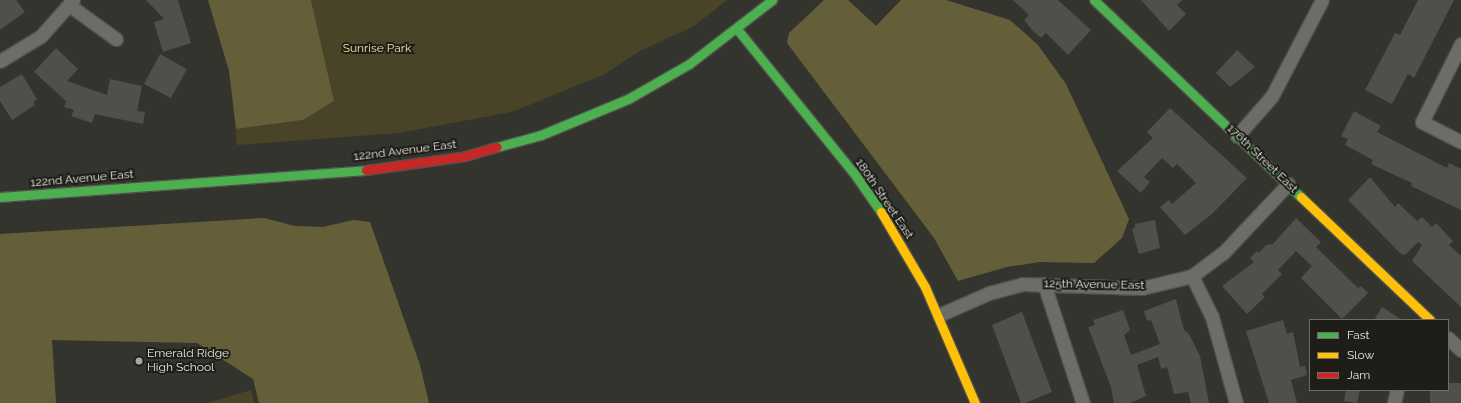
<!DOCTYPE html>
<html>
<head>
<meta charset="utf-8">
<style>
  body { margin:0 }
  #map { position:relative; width:1461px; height:403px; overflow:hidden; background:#34342e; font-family:Raleway,sans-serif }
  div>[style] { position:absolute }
  .green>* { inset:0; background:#494427 }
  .forest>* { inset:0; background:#655f39 }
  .building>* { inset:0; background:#504f4a }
  .roads { filter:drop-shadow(1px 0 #50504b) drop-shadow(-1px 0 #50504b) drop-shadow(0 1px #50504b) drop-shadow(0 -1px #50504b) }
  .street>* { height:13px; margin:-6.5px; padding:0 6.5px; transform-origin:6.5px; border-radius:6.5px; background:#6d6c67 }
  .fast>* { height:9px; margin:-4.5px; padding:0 4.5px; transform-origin:4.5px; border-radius:4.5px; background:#4caf50 }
  .slow>* { height:9px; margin:-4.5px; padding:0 4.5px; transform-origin:4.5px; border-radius:4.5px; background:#ffc107 }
  .jam>* { height:9px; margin:-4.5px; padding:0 4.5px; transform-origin:4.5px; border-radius:4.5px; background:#c62828 }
  .dots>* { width:11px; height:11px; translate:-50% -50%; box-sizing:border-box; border:2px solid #1e1d18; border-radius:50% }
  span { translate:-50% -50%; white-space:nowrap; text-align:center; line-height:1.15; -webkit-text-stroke:4px #1e1d18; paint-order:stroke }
  .park-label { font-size:12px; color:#f2e69e }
  .street-label { font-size:12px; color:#e7e6de }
  .poi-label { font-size:12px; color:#e7e6de }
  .left { translate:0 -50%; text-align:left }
  .legend { position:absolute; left:1309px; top:319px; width:140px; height:72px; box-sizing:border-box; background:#1e1d18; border:1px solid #6e6d67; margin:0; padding:5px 7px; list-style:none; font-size:12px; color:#e7e6de }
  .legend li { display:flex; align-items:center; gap:8px; height:20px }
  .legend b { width:20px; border:1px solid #6e6d67 }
</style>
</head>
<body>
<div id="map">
  <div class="green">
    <i style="clip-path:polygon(311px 0,727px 0,694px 26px,638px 52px,605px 74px,512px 112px,398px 133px,237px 145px,236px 129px,303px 120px,334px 101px)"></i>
    <i style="clip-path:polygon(251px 390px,254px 403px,207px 403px)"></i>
  </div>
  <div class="forest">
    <i style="clip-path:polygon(208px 0,311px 0,334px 101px,303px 120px,236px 129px,229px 71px)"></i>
    <i style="clip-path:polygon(824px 0,848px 0,876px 26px,901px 0,946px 0,1010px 20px,1038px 45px,1066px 84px,1129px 219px,1122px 238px,1094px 263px,1040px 262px,1007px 267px,958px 281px,934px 238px,787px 43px,789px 33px)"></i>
    <i style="clip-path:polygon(264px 218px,295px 226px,323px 227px,353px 220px,370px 222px,420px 365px,429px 403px,259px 403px,253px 379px,197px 343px,52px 340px,56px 403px,0 403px,0 234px)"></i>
  </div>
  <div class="building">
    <i style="clip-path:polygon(0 0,16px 0,25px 12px,0 30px)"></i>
    <i style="clip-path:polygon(146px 0,178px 0,191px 43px,163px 52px,154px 22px,164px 19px)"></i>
    <i style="clip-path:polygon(1013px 0,1058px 0,1091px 30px,1068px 55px,1046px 33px,1041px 38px,1033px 31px,1024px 20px,1029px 15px)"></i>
    <i style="clip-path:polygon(1141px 0,1182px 0,1177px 5px,1186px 14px,1169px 31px)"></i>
    <i style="clip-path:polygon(1418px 0,1454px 0,1414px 78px,1408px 74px,1392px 104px,1365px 90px,1395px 33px,1400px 35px)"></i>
    <i style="clip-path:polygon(56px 48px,78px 69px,67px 81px,107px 95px,110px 79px,142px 86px,137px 111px,145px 112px,143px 124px,95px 114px,92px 123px,71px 116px,74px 110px,64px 107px,66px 101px,34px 72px)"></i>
    <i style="clip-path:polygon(1237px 50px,1255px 67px,1230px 87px,1216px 73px)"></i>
    <i style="clip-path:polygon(160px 54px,187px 69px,171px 98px,144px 84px)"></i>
    <i style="clip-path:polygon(22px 74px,37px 99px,33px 102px,35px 105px,12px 120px,0 101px,0 87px)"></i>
    <i style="clip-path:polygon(1170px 108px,1247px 178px,1212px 214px,1185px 235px,1160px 207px,1169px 200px,1172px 204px,1196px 183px,1177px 164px,1173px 168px,1162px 158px,1144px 177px,1150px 182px,1141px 193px,1117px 171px,1153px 138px,1147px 132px)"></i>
    <i style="clip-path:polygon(1354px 111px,1381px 126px,1377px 132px,1447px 168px,1449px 163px,1461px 169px,1461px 210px,1411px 186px,1412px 183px,1371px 164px,1373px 160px,1345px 145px,1348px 139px,1341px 136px)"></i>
    <i style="clip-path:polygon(1370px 177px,1395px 207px,1398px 203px,1417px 221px,1422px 217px,1432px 227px,1436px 223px,1453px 241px,1449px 245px,1461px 256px,1461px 307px,1412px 261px,1422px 245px,1418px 242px,1405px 255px,1401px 254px,1348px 200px)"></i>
    <i style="clip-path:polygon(1296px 218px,1321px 242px,1316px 247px,1358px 288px,1361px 286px,1368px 293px,1342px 319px,1301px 278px,1312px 266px,1296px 251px,1278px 270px,1282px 274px,1262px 294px,1265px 297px,1247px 314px,1222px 286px,1254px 262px,1250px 258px,1257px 251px,1259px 253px,1266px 245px,1273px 244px)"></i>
    <i style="clip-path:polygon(1155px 220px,1160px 248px,1139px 254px,1132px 229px,1135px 228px,1135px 224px)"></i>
    <i style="clip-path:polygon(1176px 299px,1184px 330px,1189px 334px,1200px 356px,1209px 403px,1191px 403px,1188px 392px,1174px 394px,1167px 367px,1161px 369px,1158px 357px,1137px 365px,1146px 396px,1130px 403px,1114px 403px,1111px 387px,1088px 327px,1095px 325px,1093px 320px,1123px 310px,1130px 330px,1124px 335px,1131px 355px,1160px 344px,1151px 320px,1147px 321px,1144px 311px)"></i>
    <i style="clip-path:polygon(1382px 307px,1402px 320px,1374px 320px)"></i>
    <i style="clip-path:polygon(1022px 312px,1052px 392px,1025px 403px,1021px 403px,992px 325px)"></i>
    <i style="clip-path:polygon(1283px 320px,1287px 334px,1293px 332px,1300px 367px,1305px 366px,1307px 375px,1291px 380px,1297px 403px,1269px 403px,1246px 331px)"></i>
    <i style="clip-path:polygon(1448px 383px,1461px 383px,1461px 403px,1430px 403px,1430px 390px,1448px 390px)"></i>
    <i style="clip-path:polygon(1346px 390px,1360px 390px,1357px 403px,1344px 401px)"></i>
  </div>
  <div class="roads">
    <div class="street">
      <i style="left:69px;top:5px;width:58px;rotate:35.9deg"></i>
      <i style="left:1461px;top:44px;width:87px;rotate:116.6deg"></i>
      <i style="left:1422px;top:122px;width:44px;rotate:27.1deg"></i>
      <i style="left:0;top:61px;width:48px;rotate:-31.4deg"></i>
      <i style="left:41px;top:36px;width:48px;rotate:-48.4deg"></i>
      <i style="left:1237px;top:136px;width:53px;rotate:-48.8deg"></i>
      <i style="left:1272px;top:96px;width:108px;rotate:-62.5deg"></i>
      <i style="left:1192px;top:276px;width:46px;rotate:64deg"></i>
      <i style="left:1212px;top:317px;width:89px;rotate:74.4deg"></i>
      <i style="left:1044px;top:284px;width:125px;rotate:71.9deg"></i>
      <i style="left:939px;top:315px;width:55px;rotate:-23.7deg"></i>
      <i style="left:989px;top:293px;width:34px;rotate:-15deg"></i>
      <i style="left:1022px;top:284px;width:120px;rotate:1.9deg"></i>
      <i style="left:1142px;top:288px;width:51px;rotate:-13.5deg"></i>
      <i style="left:1192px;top:276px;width:39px;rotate:-37deg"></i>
      <i style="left:1223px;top:253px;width:95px;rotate:-46.7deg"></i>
      <i style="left:1448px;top:338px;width:18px;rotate:43deg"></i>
      <i style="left:1394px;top:403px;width:13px;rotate:-77deg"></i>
    </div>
    <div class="fast">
      <i style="left:1094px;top:0;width:286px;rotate:43.6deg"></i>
      <i style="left:737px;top:29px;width:184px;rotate:51deg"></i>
      <i style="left:853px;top:172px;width:49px;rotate:55deg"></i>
      <i style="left:497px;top:147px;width:46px;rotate:-15.3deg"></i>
      <i style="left:541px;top:135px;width:94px;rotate:-22.5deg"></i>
      <i style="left:628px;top:99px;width:70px;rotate:-29.8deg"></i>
      <i style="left:689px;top:64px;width:105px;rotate:-37.6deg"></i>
      <i style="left:0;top:197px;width:367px;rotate:-4.2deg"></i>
    </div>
    <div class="slow">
      <i style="left:1301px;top:197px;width:178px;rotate:43.6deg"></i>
      <i style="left:881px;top:212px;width:87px;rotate:59.6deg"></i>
      <i style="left:925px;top:287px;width:126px;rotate:66.7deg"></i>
    </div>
    <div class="jam">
      <i style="left:366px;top:170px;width:100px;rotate:-8deg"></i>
      <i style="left:465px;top:156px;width:33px;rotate:-16deg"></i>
    </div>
  </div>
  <div class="dots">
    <i style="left:139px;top:361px;background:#a8a8a0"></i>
  </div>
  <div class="park-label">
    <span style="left:377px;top:49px">Sunrise Park</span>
  </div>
  <div class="street-label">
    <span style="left:405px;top:151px;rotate:-7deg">122nd Avenue East</span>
    <span style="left:1262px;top:159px;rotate:44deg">176th Street East</span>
    <span style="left:82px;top:179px;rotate:-5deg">122nd Avenue East</span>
    <span style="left:884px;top:199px;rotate:56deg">180th Street East</span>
    <span style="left:1094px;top:285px;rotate:1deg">125th Avenue East</span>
  </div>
  <div class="poi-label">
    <span class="left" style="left:147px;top:361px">Emerald Ridge<br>High School</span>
  </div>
  <ul class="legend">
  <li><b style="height:5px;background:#4caf50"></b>Fast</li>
  <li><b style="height:5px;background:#ffc107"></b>Slow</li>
  <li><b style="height:5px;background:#c62828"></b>Jam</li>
  </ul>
</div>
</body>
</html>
